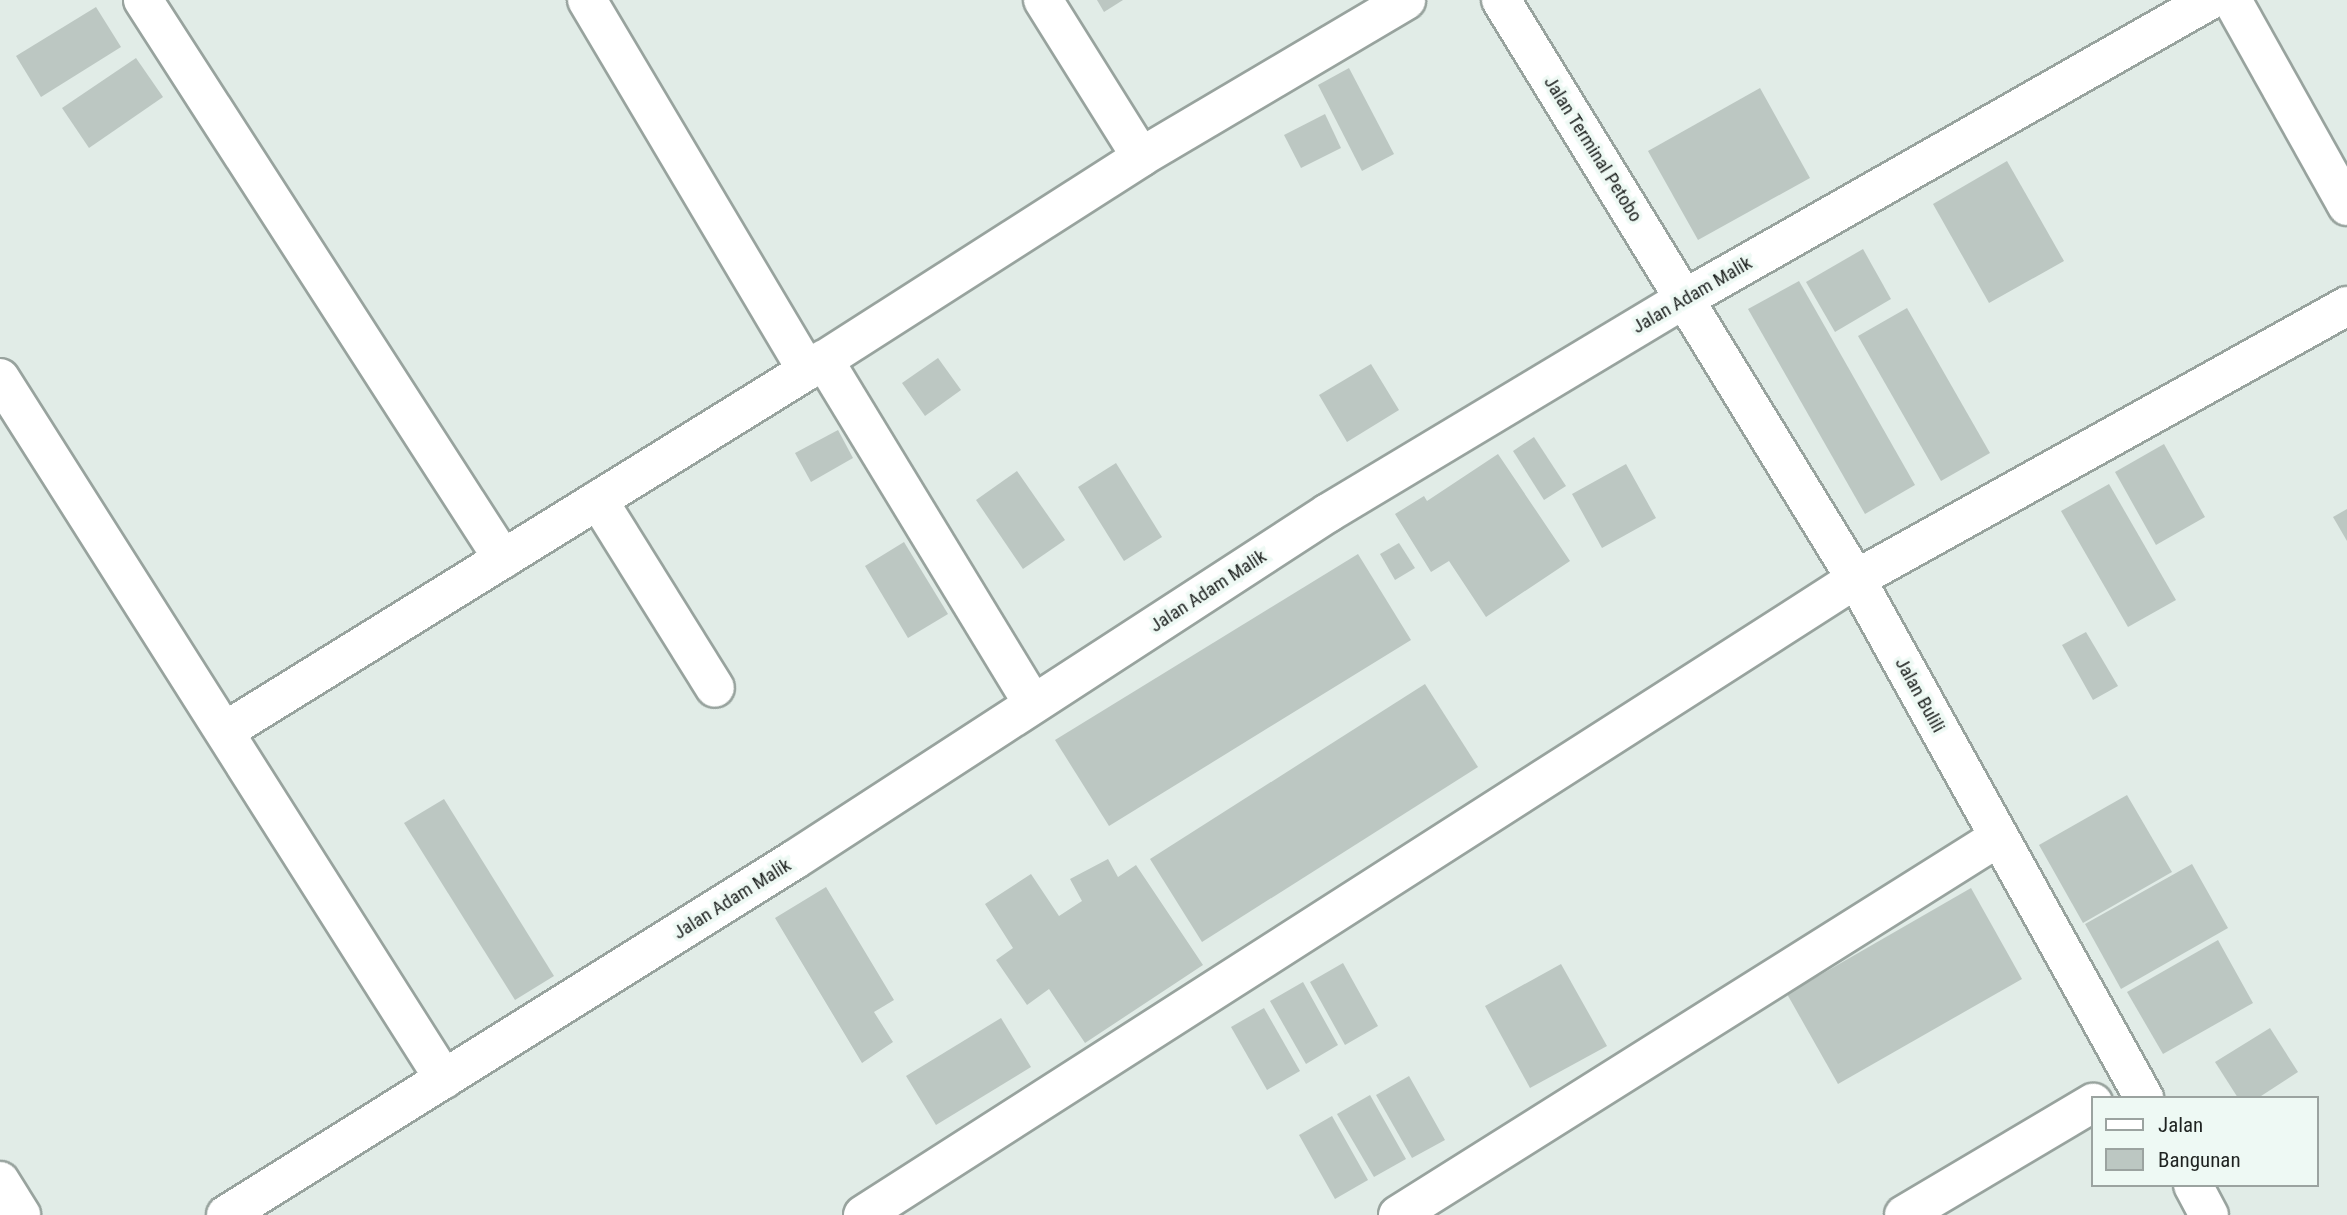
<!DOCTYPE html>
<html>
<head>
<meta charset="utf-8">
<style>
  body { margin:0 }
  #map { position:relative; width:2347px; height:1215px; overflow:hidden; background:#e1ece7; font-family:"Roboto Condensed",sans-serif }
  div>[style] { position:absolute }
  .building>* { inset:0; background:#bcc7c2 }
  .roads { filter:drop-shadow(2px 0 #98a39e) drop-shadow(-2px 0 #98a39e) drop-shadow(0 2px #98a39e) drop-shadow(0 -2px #98a39e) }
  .minor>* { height:38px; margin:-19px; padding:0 19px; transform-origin:19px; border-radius:19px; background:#fff }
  span { translate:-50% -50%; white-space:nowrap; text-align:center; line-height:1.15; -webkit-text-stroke:7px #eef9f4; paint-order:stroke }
  .street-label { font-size:19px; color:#1f2321 }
  .legend { position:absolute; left:2091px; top:1096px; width:228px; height:91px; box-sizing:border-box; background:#eef9f4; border:2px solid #9ba3a0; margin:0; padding:9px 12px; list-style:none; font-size:21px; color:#1f2321 }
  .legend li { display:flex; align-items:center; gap:14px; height:35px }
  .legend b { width:35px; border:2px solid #9ba3a0 }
</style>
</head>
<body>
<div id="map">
  <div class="building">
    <i style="clip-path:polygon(1097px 0,1123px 0,1104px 12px)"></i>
    <i style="clip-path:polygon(96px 7px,121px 47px,41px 97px,16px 56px)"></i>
    <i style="clip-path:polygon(136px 58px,163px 97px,89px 148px,62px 108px)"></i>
    <i style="clip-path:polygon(1349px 68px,1394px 154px,1362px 171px,1318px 85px)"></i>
    <i style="clip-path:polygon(1760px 88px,1810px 178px,1698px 240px,1648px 151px)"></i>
    <i style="clip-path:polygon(1325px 114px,1341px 148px,1301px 168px,1284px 135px)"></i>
    <i style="clip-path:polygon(2007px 161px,2064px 261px,1989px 303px,1933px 204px)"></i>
    <i style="clip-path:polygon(1863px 249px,1891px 299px,1835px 332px,1806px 282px)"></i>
    <i style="clip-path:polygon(1799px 281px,1915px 485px,1865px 514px,1748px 309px)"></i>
    <i style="clip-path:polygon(1907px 308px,1990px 453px,1941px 481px,1858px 336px)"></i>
    <i style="clip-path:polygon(938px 358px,961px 390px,925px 416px,902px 383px)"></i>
    <i style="clip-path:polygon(1371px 364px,1399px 410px,1347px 442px,1319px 395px)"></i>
    <i style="clip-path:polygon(838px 430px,853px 458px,811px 482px,795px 453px)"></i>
    <i style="clip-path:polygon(1534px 437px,1566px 486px,1544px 500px,1513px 451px)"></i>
    <i style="clip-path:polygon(2164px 444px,2205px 517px,2156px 545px,2115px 472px)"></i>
    <i style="clip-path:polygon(1498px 454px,1570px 561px,1486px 617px,1449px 561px,1431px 572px,1395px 514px,1424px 496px,1427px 501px)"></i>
    <i style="clip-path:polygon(1116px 463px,1162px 537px,1124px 561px,1078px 487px)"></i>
    <i style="clip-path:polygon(1626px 464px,1656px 518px,1602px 548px,1572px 494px)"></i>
    <i style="clip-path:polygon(1017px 471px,1065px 540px,1023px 569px,976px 500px)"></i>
    <i style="clip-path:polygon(2109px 484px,2176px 600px,2128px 627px,2061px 511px)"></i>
    <i style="clip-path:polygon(2347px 509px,2347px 541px,2333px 517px)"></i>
    <i style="clip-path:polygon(904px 542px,948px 614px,908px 638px,865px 566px)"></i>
    <i style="clip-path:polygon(1399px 543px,1415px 568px,1395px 580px,1380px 554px)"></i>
    <i style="clip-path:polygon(1358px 554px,1411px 640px,1109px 826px,1055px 740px)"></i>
    <i style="clip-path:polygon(2086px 632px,2118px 686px,2093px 700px,2062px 645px)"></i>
    <i style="clip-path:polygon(1425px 684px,1478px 767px,1202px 942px,1150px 859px)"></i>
    <i style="clip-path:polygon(2127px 795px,2172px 872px,2083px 923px,2039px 845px)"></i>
    <i style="clip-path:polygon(444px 799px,554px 976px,515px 1000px,404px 823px)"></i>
    <i style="clip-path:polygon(1108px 859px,1118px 877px,1136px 865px,1203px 965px,1085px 1043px,1049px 989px,1027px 1005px,996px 960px,1013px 948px,985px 904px,1031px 874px,1059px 916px,1082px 901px,1070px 879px)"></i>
    <i style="clip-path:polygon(2192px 864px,2228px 928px,2121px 989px,2085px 924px)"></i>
    <i style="clip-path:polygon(826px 887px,894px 1000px,874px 1012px,893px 1042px,862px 1063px,775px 918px)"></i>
    <i style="clip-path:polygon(1971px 888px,2022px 979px,1838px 1084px,1787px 994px)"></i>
    <i style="clip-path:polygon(2218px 940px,2253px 1003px,2163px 1054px,2127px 992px)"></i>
    <i style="clip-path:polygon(1343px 963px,1378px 1026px,1345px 1045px,1310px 982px)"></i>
    <i style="clip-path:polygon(1561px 964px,1607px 1046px,1530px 1088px,1485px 1006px)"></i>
    <i style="clip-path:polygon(1303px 982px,1338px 1045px,1306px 1064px,1270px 1001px)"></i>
    <i style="clip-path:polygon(1264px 1008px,1300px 1071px,1267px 1090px,1231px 1027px)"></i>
    <i style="clip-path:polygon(1001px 1018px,1031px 1067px,936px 1125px,906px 1076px)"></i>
    <i style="clip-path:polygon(2270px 1028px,2298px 1072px,2258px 1098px,2238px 1098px,2215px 1062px)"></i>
    <i style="clip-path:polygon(1409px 1076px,1445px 1140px,1412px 1158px,1376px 1095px)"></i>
    <i style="clip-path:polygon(1370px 1095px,1406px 1159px,1374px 1177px,1337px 1114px)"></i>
    <i style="clip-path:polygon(1332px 1116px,1368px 1180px,1335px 1199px,1299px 1135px)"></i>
  </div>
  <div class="roads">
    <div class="minor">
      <i style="left:143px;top:0;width:665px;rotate:57.22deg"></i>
      <i style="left:587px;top:0;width:431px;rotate:59.3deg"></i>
      <i style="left:1043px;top:0;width:185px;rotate:58deg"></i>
      <i style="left:1501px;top:0;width:679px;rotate:58.49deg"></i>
      <i style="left:1856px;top:579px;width:594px;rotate:60.97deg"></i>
      <i style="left:2232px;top:0;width:236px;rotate:60.8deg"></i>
      <i style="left:0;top:378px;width:830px;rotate:57.65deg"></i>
      <i style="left:598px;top:500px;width:221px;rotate:58.1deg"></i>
      <i style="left:1033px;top:704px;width:403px;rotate:-121.3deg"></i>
      <i style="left:824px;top:360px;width:376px;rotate:-32.6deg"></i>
      <i style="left:1141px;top:157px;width:308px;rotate:-30.6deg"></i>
      <i style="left:225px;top:731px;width:705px;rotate:-31.77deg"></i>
      <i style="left:0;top:1181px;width:40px;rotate:58deg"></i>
      <i style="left:2193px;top:1185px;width:34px;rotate:62deg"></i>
      <i style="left:226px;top:1215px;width:670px;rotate:-32.01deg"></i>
      <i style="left:794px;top:860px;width:637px;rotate:-33.02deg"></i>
      <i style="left:1328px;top:513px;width:418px;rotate:-31deg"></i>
      <i style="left:1686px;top:298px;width:603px;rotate:-29.63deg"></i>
      <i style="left:863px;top:1215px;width:1179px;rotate:-32.64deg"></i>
      <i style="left:1856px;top:579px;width:562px;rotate:-29.07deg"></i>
      <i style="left:1398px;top:1215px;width:710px;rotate:-32.17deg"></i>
      <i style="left:1904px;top:1215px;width:220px;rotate:-30.7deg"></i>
    </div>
  </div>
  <div class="street-label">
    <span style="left:1593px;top:149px;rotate:58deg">Jalan Terminal Petobo</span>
    <span style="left:1692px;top:295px;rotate:-30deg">Jalan Adam Malik</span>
    <span style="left:1208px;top:591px;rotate:-33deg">Jalan Adam Malik</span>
    <span style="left:1920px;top:695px;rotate:61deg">Jalan Bulili</span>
    <span style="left:732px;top:899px;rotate:-32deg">Jalan Adam Malik</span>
  </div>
  <ul class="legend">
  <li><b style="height:9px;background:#fff"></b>Jalan</li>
  <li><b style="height:19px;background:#bcc7c2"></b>Bangunan</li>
  </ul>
</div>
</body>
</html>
